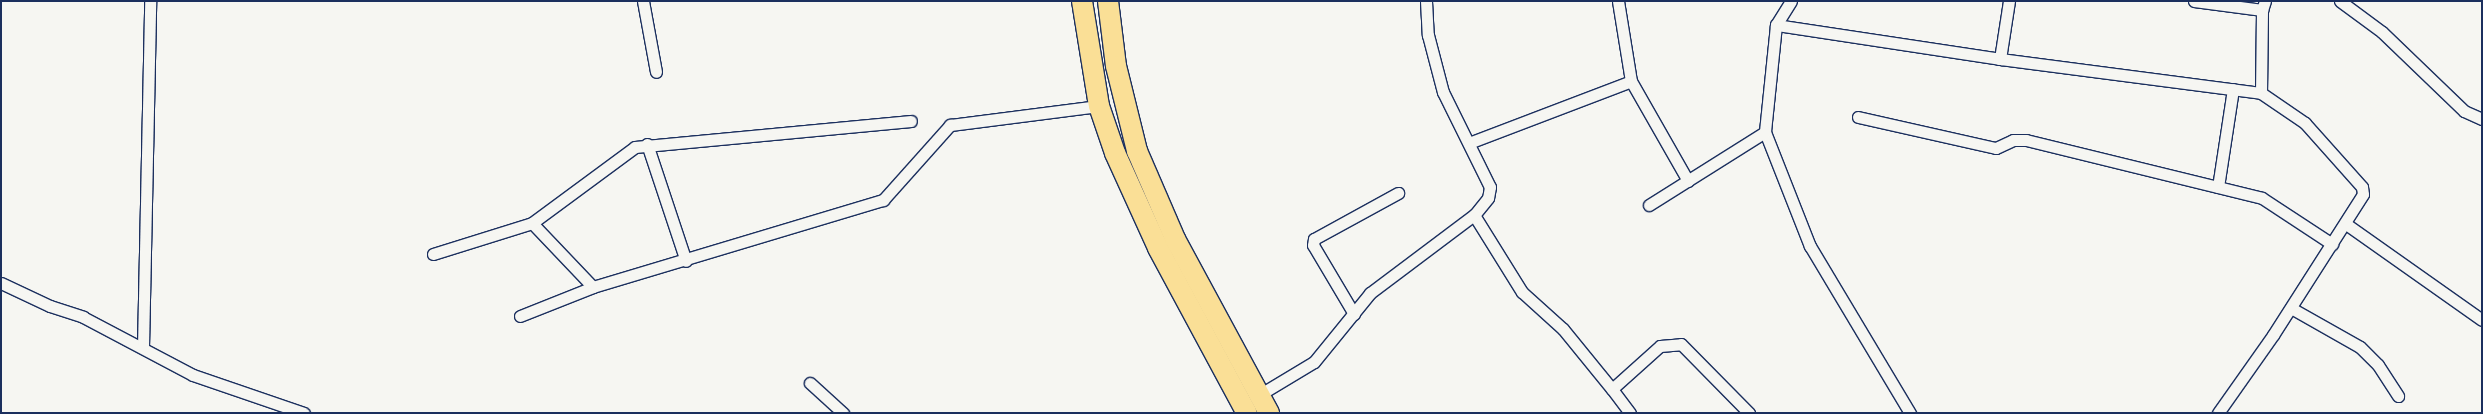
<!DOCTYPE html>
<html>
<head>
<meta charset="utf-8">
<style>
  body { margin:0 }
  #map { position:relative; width:2483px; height:414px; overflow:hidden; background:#f6f6f2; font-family:Mali,sans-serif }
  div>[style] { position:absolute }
  .roads { filter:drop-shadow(1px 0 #1b2f5e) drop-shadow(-1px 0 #1b2f5e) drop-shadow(0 1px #1b2f5e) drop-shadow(0 -1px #1b2f5e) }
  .minor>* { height:11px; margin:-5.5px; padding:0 5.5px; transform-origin:5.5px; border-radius:5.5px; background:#f6f6f2 }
  .trunk>* { height:20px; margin:-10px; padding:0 10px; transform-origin:10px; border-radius:10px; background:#fadf96 }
  span { translate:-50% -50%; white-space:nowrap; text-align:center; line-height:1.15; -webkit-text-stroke:5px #f6f6f2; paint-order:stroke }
  .frame { position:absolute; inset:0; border:2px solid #1b2f5e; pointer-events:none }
</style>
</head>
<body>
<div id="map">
  <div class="roads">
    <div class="minor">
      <i style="left:643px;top:1px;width:72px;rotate:79.6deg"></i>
      <i style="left:1426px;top:1px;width:34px;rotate:87deg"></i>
      <i style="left:1428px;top:35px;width:59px;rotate:75.3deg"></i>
      <i style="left:1443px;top:92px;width:106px;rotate:63.7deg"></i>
      <i style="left:1490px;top:187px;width:11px;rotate:100deg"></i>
      <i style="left:1488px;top:198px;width:22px;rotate:129deg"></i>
      <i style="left:1474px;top:215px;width:91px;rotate:58.1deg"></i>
      <i style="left:1522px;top:292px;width:55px;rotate:42.1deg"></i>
      <i style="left:1563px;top:329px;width:77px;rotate:50.8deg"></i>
      <i style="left:1618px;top:1px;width:81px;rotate:80.8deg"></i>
      <i style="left:1631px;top:81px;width:115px;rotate:60.3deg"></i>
      <i style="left:1791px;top:1px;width:28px;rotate:122deg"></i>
      <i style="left:1776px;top:25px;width:108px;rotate:95.9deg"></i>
      <i style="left:1765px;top:132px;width:123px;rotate:68.5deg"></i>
      <i style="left:1810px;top:246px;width:195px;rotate:59.1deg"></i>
      <i style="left:2194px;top:1px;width:69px;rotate:7.5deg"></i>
      <i style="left:2340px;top:1px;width:52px;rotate:36.4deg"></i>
      <i style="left:2382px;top:32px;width:114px;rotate:43.9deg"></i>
      <i style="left:2464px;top:111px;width:20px;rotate:24deg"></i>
      <i style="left:1776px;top:25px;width:227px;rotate:8.6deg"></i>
      <i style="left:2000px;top:59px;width:263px;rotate:7.4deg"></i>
      <i style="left:2000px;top:59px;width:59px;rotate:-81.2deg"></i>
      <i style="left:1858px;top:117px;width:141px;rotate:12.7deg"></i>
      <i style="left:1996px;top:148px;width:19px;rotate:-25deg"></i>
      <i style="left:2013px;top:140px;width:13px"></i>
      <i style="left:2026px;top:140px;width:243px;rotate:13.8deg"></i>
      <i style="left:2262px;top:198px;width:84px;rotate:33.3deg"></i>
      <i style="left:1469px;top:143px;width:173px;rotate:-20.9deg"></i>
      <i style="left:647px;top:144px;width:123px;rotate:71.6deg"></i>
      <i style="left:2218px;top:187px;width:99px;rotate:-81.3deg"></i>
      <i style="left:1649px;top:205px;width:137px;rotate:-32.2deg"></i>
      <i style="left:532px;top:223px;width:88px;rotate:46.4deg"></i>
      <i style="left:2346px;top:224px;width:166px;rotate:35.2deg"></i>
      <i style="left:433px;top:254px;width:104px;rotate:-17.4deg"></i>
      <i style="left:532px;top:223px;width:128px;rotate:-36.4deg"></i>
      <i style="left:635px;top:147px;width:277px;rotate:-5.4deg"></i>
      <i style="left:1px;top:283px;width:54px;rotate:25.1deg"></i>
      <i style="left:50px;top:306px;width:35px;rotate:18deg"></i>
      <i style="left:83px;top:317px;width:124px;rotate:27.8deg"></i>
      <i style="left:193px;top:375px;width:117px;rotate:18.9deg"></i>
      <i style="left:2291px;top:308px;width:79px;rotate:29.5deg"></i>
      <i style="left:2360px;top:347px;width:25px;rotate:45deg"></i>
      <i style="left:2378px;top:365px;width:37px;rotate:57deg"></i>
      <i style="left:1354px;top:314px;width:80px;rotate:-120.7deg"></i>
      <i style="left:1313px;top:245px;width:6px;rotate:-81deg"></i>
      <i style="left:1314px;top:239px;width:96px;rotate:-28.7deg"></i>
      <i style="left:520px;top:316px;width:79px;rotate:-21.7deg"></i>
      <i style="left:593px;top:287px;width:303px;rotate:-16.7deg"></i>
      <i style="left:883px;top:200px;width:101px;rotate:-48.2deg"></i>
      <i style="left:950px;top:125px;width:150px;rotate:-7.3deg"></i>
      <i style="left:143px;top:347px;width:346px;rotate:-88.8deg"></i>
      <i style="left:810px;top:383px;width:45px;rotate:42.3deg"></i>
      <i style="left:1259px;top:395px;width:64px;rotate:-31deg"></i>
      <i style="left:1314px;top:362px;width:89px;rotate:-50.9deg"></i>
      <i style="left:1370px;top:293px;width:130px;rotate:-36.9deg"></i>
      <i style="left:1630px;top:413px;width:30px;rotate:-127deg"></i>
      <i style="left:1612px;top:389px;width:64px;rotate:-41.9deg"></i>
      <i style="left:1660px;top:346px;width:21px;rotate:-5deg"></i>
      <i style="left:1681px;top:344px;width:97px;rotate:45.4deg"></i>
      <i style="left:2218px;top:413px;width:95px;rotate:-54.8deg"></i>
      <i style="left:2273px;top:335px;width:167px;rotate:-57.4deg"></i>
      <i style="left:2363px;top:194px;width:7px;rotate:-98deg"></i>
      <i style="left:2362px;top:187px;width:86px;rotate:-131.7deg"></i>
      <i style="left:2305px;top:123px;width:53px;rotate:-145.7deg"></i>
      <i style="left:2261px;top:93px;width:83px;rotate:-89.3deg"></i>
      <i style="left:2262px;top:10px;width:9px;rotate:-72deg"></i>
    </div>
    <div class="trunk">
      <i style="left:1082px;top:1px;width:106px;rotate:80.8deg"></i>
      <i style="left:1099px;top:106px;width:50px;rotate:71.2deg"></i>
      <i style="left:1115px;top:153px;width:104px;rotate:65.6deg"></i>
      <i style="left:1158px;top:248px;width:187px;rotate:61.7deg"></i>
      <i style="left:1108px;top:1px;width:65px;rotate:83deg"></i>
      <i style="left:1116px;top:66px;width:88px;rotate:76.1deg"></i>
      <i style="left:1137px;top:151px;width:96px;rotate:66.6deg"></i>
      <i style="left:1175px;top:239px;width:198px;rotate:61.6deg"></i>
    </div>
  </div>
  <div class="frame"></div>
</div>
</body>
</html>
